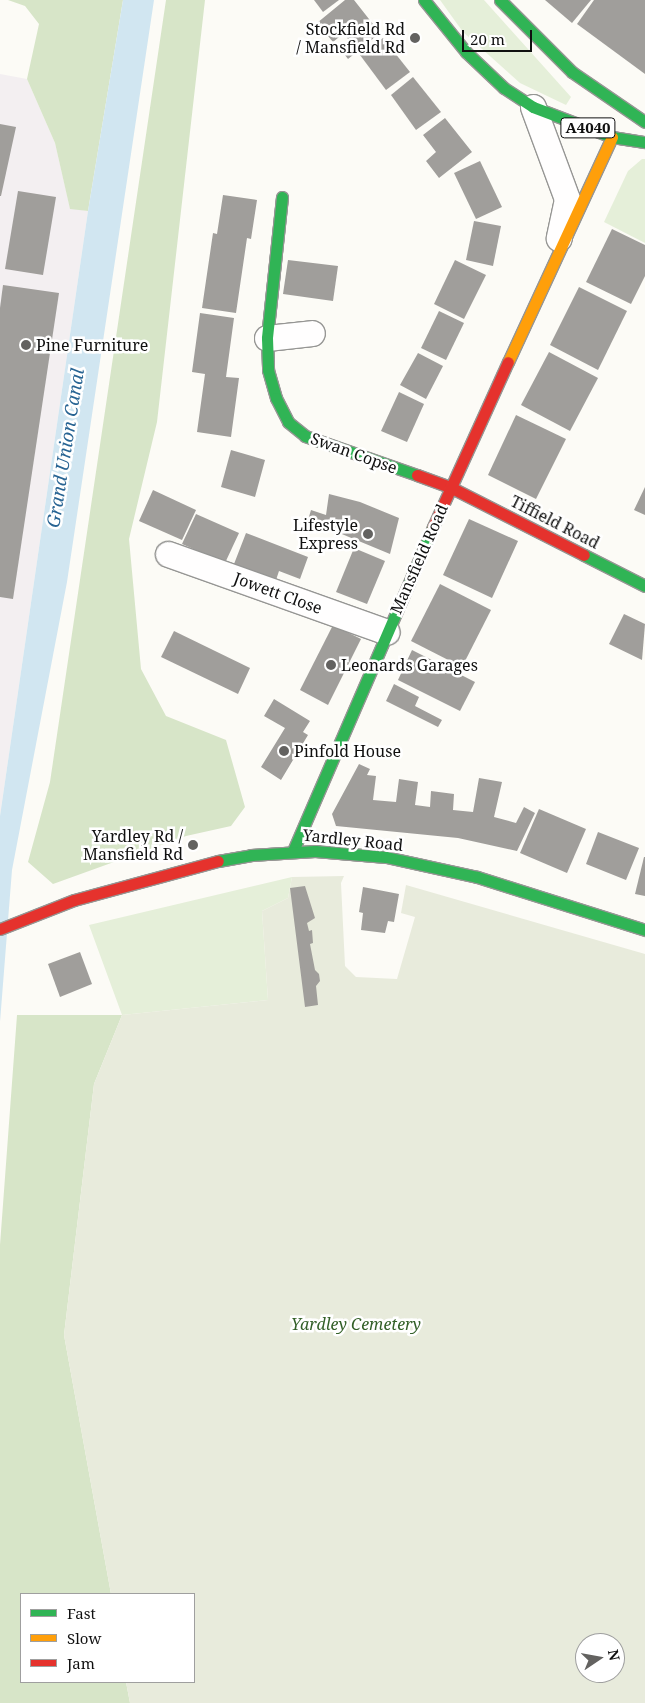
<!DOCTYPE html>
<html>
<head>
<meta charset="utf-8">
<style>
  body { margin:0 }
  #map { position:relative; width:645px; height:1703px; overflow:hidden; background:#fcfbf6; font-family:"Noto Serif",serif }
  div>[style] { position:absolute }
  .industrial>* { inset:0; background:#f3eff1 }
  .green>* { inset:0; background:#e5efd9 }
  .forest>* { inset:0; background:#d7e5c8 }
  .cemetery>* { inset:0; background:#e8ebdc }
  .water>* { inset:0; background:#d1e6f1 }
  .building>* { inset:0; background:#a09e9b }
  .roads { filter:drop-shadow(1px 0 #969694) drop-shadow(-1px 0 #969694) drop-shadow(0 1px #969694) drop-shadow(0 -1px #969694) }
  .street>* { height:25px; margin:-12.5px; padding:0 12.5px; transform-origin:12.5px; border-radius:12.5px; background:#fffefe }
  .fast>* { height:11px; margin:-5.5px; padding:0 5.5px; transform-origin:5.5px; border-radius:5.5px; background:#30b455 }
  .slow>* { height:11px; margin:-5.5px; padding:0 5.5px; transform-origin:5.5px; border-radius:5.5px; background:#ff9f0a }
  .jam>* { height:11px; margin:-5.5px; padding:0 5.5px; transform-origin:5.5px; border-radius:5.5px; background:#e5322d }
  .dots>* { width:14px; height:14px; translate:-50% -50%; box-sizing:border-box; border:2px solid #fff; border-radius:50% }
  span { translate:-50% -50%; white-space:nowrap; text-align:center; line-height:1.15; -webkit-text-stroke:5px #fff; paint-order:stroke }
  .shield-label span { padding:1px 4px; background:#fff; border:1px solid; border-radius:4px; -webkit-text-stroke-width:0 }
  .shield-label { font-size:15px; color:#101010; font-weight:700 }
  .poi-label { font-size:16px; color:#101010 }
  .right { translate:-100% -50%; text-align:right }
  .left { translate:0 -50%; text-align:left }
  .street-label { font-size:16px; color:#101010 }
  .park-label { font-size:16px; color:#336028; font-style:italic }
  .water-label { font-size:18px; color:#286493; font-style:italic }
  .legend { position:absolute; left:20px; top:1593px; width:175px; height:90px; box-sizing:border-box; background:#fff; border:1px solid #9f9f9f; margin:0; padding:6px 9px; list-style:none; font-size:15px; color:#101010 }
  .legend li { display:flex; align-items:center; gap:10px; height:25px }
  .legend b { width:25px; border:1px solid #9f9f9f }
  .north { position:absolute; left:575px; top:1633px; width:50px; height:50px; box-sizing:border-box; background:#fff; border:1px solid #9f9f9f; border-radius:50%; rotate:78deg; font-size:14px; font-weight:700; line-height:20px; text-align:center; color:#101010 }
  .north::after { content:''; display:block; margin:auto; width:18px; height:22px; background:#636260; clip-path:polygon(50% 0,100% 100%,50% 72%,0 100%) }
  .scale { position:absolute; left:462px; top:30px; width:70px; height:22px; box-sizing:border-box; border:2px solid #101010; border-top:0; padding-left:6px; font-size:15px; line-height:18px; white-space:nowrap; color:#101010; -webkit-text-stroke:4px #fff; paint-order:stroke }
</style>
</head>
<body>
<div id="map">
  <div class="industrial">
    <i style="clip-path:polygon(0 74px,27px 79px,55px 143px,70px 208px,88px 211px,0 816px)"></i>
  </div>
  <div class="green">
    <i style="clip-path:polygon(440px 0,484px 0,571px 97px,566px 105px,520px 83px,463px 32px)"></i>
    <i style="clip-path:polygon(642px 159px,645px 159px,645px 243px,604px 222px,628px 171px)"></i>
    <i style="clip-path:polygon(292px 877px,288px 898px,262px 911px,268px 1000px,122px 1015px,89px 925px)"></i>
  </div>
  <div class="forest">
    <i style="clip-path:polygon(8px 0,123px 0,88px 211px,70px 209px,55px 143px,27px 79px,39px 24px,25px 6px)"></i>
    <i style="clip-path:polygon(166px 0,205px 0,157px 422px,129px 539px,141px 669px,166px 716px,226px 740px,245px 807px,231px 826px,186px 836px,53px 884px,28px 862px,50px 782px)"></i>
    <i style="clip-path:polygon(17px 1015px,122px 1015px,94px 1084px,64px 1335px,111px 1594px,21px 1594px,21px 1682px,126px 1682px,130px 1703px,0 1703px,0 1245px)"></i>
  </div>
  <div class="cemetery">
    <i style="clip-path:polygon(evenodd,344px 876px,341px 883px,345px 966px,356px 977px,397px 979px,415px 917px,401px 913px,406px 885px,645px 954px,645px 1703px,130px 1703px,126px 1682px,194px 1682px,194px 1594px,111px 1594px,64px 1335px,94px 1084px,122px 1015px,268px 1000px,262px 911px,288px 898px,292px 877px,344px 876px,585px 1643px,615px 1643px,615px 1673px,585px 1673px,585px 1643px)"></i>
  </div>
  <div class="water">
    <i style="clip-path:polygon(123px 0,154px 0,67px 582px,12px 870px,0 1022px,0 816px,88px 211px)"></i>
  </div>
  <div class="building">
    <i style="clip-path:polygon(314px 0,339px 0,323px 12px)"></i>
    <i style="clip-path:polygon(345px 0,354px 0,380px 33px,348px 59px,341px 50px,350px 42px,344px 33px,333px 42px,317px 23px)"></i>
    <i style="clip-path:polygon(545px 0,591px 0,572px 23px)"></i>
    <i style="clip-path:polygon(594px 0,645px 0,645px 74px,577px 24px)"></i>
    <i style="clip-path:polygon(383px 38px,410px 72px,386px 90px,360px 55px)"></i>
    <i style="clip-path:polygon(413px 77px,441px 112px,416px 130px,391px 95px)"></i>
    <i style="clip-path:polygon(445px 118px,472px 152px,439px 178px,426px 161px,436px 152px,423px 135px)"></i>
    <i style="clip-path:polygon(0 124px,16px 127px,1px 196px,0 196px)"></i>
    <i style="clip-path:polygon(480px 161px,502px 207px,476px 219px,454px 173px)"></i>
    <i style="clip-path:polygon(18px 191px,56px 197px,43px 275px,5px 269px)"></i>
    <i style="clip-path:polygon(223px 195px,257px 200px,251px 239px,247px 238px,236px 313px,202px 308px,213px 233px,217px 234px)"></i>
    <i style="clip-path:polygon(474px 221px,501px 226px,493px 266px,466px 260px)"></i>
    <i style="clip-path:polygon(612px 229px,645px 245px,645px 276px,631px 304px,586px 282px)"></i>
    <i style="clip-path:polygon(288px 260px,338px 266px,333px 301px,283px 294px)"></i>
    <i style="clip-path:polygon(455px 260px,486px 275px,464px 319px,434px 304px)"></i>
    <i style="clip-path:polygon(3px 285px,59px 293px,13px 599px,0 597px,0 308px)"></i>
    <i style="clip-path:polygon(579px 287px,627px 311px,598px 370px,550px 345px)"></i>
    <i style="clip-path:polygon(439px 311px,464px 323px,446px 360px,421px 348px)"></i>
    <i style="clip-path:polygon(200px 313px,234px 318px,226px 377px,239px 378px,231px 437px,197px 432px,205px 374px,192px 372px)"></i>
    <i style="clip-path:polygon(549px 352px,598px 378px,570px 431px,521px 405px)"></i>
    <i style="clip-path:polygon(418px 353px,443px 366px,426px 399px,400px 385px)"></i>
    <i style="clip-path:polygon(399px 392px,424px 404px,407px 442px,381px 431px)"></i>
    <i style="clip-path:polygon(516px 415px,566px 439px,536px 499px,488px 475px)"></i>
    <i style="clip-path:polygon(231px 450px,265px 460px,255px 497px,221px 487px)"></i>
    <i style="clip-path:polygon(645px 487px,645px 515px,634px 510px)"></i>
    <i style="clip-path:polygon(153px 490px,196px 510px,182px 540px,139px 521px)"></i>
    <i style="clip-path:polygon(329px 494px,360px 502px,399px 518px,390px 554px,308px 520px,311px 510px,326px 515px)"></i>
    <i style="clip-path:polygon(196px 514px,239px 533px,225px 563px,182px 544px)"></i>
    <i style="clip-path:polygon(469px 519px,518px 541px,492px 598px,443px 575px)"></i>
    <i style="clip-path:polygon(246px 533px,308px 557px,300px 579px,279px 571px,276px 580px,234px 564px)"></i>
    <i style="clip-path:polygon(354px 548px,385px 561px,367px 604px,336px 592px)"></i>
    <i style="clip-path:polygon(440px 584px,491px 610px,462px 667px,411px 641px)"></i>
    <i style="clip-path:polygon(624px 614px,645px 624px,642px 660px,609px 644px)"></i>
    <i style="clip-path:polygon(333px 625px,361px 639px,328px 705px,300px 690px)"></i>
    <i style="clip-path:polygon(174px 631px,250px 668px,238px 694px,161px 657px)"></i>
    <i style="clip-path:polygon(412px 650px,475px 682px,460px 711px,398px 680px)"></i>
    <i style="clip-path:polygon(394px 684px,419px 697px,415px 706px,442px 720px,438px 727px,386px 701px)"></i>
    <i style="clip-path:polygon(274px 699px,310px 721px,303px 732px,308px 735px,281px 780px,261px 767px,285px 728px,264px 716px)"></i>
    <i style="clip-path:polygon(359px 764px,370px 769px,367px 775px,376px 776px,373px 800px,396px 802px,399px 779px,418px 782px,415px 805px,430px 807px,431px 791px,454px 794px,453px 810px,473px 812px,479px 778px,502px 782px,494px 817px,516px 823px,524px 807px,535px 813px,517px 851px,458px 838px,336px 826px,332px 814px)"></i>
    <i style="clip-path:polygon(539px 809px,586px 829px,567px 873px,520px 853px)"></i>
    <i style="clip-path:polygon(598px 832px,639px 848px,626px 880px,586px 864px)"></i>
    <i style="clip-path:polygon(644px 857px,645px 857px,645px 896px,635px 894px)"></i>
    <i style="clip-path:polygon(305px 886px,315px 918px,307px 923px,309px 931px,312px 930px,313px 943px,310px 944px,315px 970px,319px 974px,320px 981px,316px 986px,318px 1005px,305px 1007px,290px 888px)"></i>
    <i style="clip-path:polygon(363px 887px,399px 894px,394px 922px,388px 921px,385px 933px,361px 930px,363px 913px,359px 912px)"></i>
    <i style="clip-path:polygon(80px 952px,92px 984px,60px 997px,48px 964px)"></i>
  </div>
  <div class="roads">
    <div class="street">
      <i style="left:533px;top:107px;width:98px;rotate:69.7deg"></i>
      <i style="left:567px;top:199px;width:40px;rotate:102deg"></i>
      <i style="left:267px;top:338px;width:45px;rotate:-6.3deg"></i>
      <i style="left:168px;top:554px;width:232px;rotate:19.6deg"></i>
    </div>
    <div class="fast">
      <i style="left:424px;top:0;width:67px;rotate:51.1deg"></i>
      <i style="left:466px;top:52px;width:52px;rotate:43.5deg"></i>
      <i style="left:504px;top:88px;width:35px;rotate:33deg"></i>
      <i style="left:533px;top:107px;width:85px;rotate:20.8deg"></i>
      <i style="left:612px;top:137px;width:33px;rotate:9deg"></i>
      <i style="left:500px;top:0;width:102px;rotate:45deg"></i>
      <i style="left:572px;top:72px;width:88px;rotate:34.4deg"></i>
      <i style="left:282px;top:197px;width:142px;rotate:96.1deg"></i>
      <i style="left:267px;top:338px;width:32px;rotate:88deg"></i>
      <i style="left:268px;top:370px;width:29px;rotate:74deg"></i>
      <i style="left:276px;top:398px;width:27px;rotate:63deg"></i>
      <i style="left:288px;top:422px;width:22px;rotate:39deg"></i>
      <i style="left:305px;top:436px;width:119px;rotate:19.2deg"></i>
      <i style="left:584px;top:555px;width:68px;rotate:26.9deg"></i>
      <i style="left:293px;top:851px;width:353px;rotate:-66.6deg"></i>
      <i style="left:218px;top:861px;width:34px;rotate:-10deg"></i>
      <i style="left:251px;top:855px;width:64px;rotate:-3.6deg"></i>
      <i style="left:315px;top:851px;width:71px;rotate:4.8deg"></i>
      <i style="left:386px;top:857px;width:93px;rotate:12.4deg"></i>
      <i style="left:477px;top:877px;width:176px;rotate:17.5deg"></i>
    </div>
    <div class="slow">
      <i style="left:508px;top:362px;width:248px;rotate:-65.2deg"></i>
    </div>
    <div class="jam">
      <i style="left:417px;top:475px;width:35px;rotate:20deg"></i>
      <i style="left:450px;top:487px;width:150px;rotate:26.9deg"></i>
      <i style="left:433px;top:527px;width:181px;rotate:-65.6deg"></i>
      <i style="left:0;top:929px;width:79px;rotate:-21.4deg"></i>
      <i style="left:74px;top:900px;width:149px;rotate:-15.2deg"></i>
    </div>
  </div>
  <div class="dots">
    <i style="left:415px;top:38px;background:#636260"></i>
    <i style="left:26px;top:345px;background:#636260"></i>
    <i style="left:368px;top:534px;background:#636260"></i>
    <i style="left:331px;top:665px;background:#636260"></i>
    <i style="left:284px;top:751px;background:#636260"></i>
    <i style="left:193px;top:845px;background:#636260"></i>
  </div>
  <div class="shield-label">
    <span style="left:588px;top:128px">A4040</span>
  </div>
  <div class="poi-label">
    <span class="right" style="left:405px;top:38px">Stockfield Rd<br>/ Mansfield Rd</span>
    <span class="left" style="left:36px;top:345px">Pine Furniture</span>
    <span class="right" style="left:358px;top:534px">Lifestyle<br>Express</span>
    <span class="left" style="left:341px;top:665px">Leonards Garages</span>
    <span class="left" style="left:294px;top:751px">Pinfold House</span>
    <span class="right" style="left:183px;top:845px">Yardley Rd /<br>Mansfield Rd</span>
  </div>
  <div class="street-label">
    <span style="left:354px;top:453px;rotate:20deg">Swan Copse</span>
    <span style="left:555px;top:522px;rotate:27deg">Tiffield Road</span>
    <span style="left:419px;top:559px;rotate:-66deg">Mansfield Road</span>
    <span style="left:278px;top:593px;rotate:20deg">Jowett Close</span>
    <span style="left:353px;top:840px;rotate:6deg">Yardley Road</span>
  </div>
  <div class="park-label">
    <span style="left:356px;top:1324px">Yardley Cemetery</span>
  </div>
  <div class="water-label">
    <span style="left:65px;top:448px;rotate:-81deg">Grand Union Canal</span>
  </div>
  <ul class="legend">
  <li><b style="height:6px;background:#30b455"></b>Fast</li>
  <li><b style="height:6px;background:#ff9f0a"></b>Slow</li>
  <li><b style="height:6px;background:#e5322d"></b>Jam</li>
  </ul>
  <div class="north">N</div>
  <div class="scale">20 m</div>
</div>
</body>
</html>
